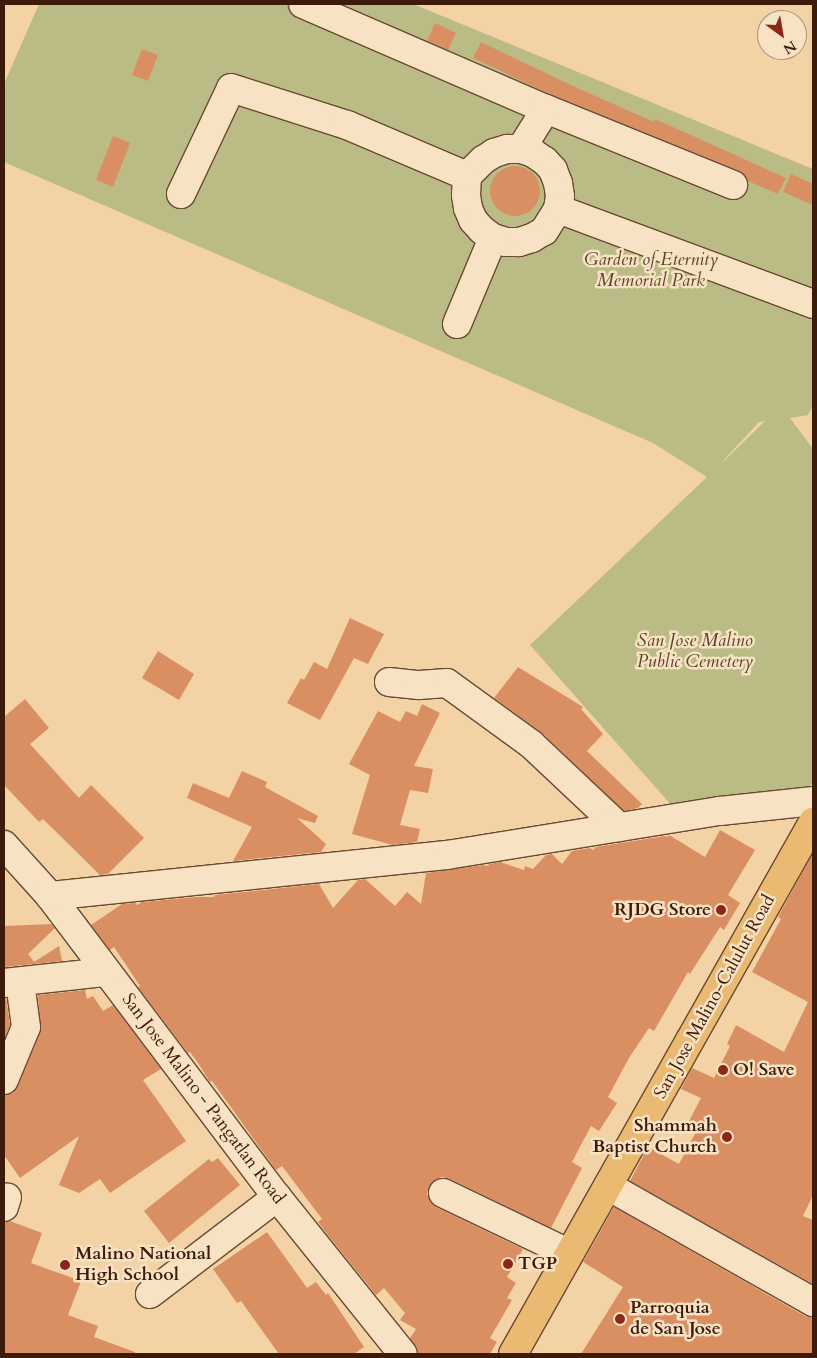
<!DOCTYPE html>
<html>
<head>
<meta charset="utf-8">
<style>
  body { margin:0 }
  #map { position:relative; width:817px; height:1358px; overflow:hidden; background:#f3d2a5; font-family:Cardo,serif }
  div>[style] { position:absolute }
  .green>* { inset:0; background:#bbbb86 }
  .building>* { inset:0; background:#d98f62 }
  .round { border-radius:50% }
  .roads { filter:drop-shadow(1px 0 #6a4932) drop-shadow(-1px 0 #6a4932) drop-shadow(0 1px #6a4932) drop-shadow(0 -1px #6a4932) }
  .minor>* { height:28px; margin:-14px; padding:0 14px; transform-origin:14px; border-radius:14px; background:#f7e2c4 }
  .major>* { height:28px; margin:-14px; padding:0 14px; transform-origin:14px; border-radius:14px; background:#eab972 }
  .dots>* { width:14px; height:14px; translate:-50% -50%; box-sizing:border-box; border:2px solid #f7e2c4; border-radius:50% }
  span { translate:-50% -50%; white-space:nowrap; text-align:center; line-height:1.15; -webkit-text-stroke:5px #f7e2c4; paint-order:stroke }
  .park-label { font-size:18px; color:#5c432a; font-style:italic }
  .poi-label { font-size:18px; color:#3d1b0b; font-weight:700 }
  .right { translate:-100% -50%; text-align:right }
  .left { translate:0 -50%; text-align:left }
  .street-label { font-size:18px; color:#3d1b0b }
  .frame { position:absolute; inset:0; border:5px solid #3d1b0b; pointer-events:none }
  .north { position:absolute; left:757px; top:10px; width:50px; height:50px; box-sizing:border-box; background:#f7e2c4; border:1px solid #ad927a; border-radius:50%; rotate:148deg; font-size:14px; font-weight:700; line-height:20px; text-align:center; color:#3d1b0b }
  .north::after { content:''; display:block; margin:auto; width:18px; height:22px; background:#8f2418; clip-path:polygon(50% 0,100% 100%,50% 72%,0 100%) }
</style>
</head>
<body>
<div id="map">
  <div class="green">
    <i style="clip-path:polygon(evenodd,39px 4px,413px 4px,813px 169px,813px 406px,808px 415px,790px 418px,813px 449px,813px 781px,808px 791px,673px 807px,530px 645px,707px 477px,653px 443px,4px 162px,4px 84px,39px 4px,765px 421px,724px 461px,723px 461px,759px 422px,765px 421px)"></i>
  </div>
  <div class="building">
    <i style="clip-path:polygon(435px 23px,456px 33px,448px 50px,427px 41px)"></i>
    <i style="clip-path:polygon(481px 42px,575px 87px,654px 122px,655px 119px,786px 178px,778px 194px,748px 181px,739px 171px,552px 95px,473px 58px)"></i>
    <i style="clip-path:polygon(142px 49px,158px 55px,148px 81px,132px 75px)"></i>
    <i style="clip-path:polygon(113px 136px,130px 143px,113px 187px,96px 180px)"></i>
    <i class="round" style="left:490px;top:166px;width:50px;height:50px"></i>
    <i style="clip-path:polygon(791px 174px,813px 184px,813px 205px,783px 192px)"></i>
    <i style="clip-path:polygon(350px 618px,384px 634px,368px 664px,354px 658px,320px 720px,287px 703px,301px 678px,304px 680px,314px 662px,327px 669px)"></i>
    <i style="clip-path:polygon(158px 651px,194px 674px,179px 700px,142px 678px)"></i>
    <i style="clip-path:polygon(518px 667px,583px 707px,581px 709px,603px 734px,587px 751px,642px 804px,638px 808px,624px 811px,542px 733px,494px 698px)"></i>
    <i style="clip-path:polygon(25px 699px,49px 728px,30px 744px,79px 798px,91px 785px,144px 838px,108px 874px,100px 875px,43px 819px,39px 822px,4px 785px,4px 717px)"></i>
    <i style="clip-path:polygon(422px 704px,440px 713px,414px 766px,433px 769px,428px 793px,410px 790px,400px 825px,420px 829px,417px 842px,393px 845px,352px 834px,370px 775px,349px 764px,378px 711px,400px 722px,406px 711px,417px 716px)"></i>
    <i style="clip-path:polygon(242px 771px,267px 782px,265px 787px,318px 816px,315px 823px,297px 818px,326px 844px,321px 852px,233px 861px,252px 827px,187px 798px,193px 783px,229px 798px)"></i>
    <i style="clip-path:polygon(720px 830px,755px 850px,728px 895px,740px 903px,724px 930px,720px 927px,690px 974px,688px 972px,654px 1031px,649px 1028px,629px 1058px,608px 1097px,617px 1103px,599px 1131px,591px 1126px,572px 1162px,582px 1168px,551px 1228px,450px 1179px,442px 1177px,435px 1180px,429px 1187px,427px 1194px,430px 1201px,436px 1207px,523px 1249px,507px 1277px,516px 1283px,507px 1298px,512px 1300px,490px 1338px,497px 1342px,490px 1354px,418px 1354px,410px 1338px,416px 1329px,400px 1320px,405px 1313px,384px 1288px,376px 1295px,327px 1234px,318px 1222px,322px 1219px,282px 1166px,276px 1170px,212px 1081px,210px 1082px,198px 1063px,190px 1052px,188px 1053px,138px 987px,140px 986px,114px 947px,110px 950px,91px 925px,122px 904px,135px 903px,137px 905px,142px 902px,196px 897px,214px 897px,215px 895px,319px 884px,333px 908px,358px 880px,365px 879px,395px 906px,407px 892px,421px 904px,426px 873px,483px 865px,488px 866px,489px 864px,500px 862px,524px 870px,525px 866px,533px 869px,546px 855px,552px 854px,562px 864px,572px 851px,590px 848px,593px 850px,596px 847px,665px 836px,668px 837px,669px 835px,705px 857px)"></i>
    <i style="clip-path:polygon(813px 853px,813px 1195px,803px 1216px,813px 1220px,813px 1284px,630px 1181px,648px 1147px,679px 1164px,696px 1132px,686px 1127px,701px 1098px,681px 1089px,692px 1068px,714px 1078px,730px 1046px,727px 1044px,736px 1025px,784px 1052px,808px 1002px,752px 972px,781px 919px,778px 917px)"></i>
    <i style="clip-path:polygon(51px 924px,55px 928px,28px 954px,34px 962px,59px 946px,62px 961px,4px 967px,4px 926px)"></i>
    <i style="clip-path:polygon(85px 990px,87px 999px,93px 996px,103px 1011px,113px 1005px,161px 1069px,143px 1080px,186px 1141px,110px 1193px,100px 1179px,79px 1193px,59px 1185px,79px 1136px,20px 1178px,4px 1155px,4px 1095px,13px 1093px,18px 1086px,40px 1033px,38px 995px)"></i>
    <i style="clip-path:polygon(4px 998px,6px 998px,10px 1025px,4px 1040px)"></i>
    <i style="clip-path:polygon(218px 1158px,240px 1185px,169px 1243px,144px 1211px,209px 1159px,212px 1162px)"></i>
    <i style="clip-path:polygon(614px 1207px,805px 1316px,813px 1318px,813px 1354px,581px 1354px,623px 1287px,583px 1262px)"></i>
    <i style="clip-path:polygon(10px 1221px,42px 1233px,31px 1263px,81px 1281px,68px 1315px,98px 1326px,94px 1337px,135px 1352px,135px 1354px,4px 1354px,4px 1222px)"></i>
    <i style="clip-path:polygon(267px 1232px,307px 1288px,316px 1282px,326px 1295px,328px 1293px,364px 1347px,354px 1354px,279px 1354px,241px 1301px,237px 1303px,213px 1269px)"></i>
  </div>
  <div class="roads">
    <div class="minor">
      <i style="left:303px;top:4px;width:265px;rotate:23.4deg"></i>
      <i style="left:546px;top:109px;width:202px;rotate:22.1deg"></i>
      <i style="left:507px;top:149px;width:14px"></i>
      <i style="left:521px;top:149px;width:13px;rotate:18deg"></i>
      <i style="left:533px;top:153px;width:14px;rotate:34deg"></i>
      <i style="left:545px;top:161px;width:12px;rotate:48deg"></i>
      <i style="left:553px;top:170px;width:14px;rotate:69deg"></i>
      <i style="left:558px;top:183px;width:13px;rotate:81deg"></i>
      <i style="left:560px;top:196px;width:13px;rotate:99deg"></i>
      <i style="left:558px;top:209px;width:26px;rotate:122deg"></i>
      <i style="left:544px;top:231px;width:14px;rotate:150deg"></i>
      <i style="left:532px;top:238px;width:14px;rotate:163deg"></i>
      <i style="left:519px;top:242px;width:13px;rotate:180deg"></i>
      <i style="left:506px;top:242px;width:14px;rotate:-163deg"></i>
      <i style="left:493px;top:238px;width:14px;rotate:-144deg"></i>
      <i style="left:482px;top:230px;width:13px;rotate:-132deg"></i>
      <i style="left:473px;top:220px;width:13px;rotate:-113deg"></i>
      <i style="left:468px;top:208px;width:13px;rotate:-99deg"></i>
      <i style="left:466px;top:195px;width:19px;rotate:-87deg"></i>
      <i style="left:467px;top:176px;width:23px;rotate:-45deg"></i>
      <i style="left:483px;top:160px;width:13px;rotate:-32deg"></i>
      <i style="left:494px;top:153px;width:14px;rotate:-17deg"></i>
      <i style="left:521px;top:149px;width:47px;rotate:-58deg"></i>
      <i style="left:181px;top:194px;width:117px;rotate:-64.7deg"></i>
      <i style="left:231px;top:88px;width:122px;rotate:17.7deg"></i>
      <i style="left:347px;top:125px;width:130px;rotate:23deg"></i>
      <i style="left:558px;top:209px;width:272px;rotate:20.4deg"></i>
      <i style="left:457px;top:324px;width:93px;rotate:-67.3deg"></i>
      <i style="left:389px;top:682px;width:30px;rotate:6deg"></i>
      <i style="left:419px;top:685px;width:28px;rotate:-4deg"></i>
      <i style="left:447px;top:683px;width:104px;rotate:36deg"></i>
      <i style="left:531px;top:744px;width:121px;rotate:43.3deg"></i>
      <i style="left:4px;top:845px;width:69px;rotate:48deg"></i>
      <i style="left:50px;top:896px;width:377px;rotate:53deg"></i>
      <i style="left:277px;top:1197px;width:201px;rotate:51.3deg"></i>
      <i style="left:50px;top:896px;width:399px;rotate:-5.9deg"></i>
      <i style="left:447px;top:855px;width:277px;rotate:-9.2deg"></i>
      <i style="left:720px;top:811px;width:94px;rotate:-6.1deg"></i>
      <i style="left:4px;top:983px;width:103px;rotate:-6.2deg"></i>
      <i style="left:4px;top:1080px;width:57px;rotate:-67.5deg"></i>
      <i style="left:26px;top:1027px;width:45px;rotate:-97.6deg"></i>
      <i style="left:608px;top:1186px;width:236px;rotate:29.5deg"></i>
      <i style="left:443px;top:1193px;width:139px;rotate:25.6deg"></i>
      <i style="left:4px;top:1207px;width:10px;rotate:-73deg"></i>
      <i style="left:150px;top:1294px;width:160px;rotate:-37.4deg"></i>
    </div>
    <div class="major">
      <i style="left:513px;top:1354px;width:611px;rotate:-60.58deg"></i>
    </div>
  </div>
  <div class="dots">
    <i style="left:721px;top:910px;background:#8f2418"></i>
    <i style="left:723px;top:1070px;background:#8f2418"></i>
    <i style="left:727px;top:1137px;background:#8f2418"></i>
    <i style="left:508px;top:1264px;background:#8f2418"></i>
    <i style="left:65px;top:1265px;background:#8f2418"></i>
    <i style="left:620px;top:1319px;background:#8f2418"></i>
  </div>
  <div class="park-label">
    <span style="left:651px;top:271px">Garden of Eternity<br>Memorial Park</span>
    <span style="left:695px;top:652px">San Jose Malino<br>Public Cemetery</span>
  </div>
  <div class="poi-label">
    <span class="right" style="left:711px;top:910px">RJDG Store</span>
    <span class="left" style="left:733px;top:1070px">O! Save</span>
    <span class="right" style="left:717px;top:1137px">Shammah<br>Baptist Church</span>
    <span class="left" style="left:75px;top:1265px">Malino National<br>High School</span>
    <span class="left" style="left:518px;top:1264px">TGP</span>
    <span class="left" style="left:630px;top:1319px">Parroquia<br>de San Jose</span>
  </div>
  <div class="street-label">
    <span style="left:715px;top:997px;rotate:-61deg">San Jose Malino-Calulut Road</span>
    <span style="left:203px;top:1099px;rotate:53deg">San Jose Malino - Pangatlan Road</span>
  </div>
  <div class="frame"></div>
  <div class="north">N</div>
</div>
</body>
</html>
